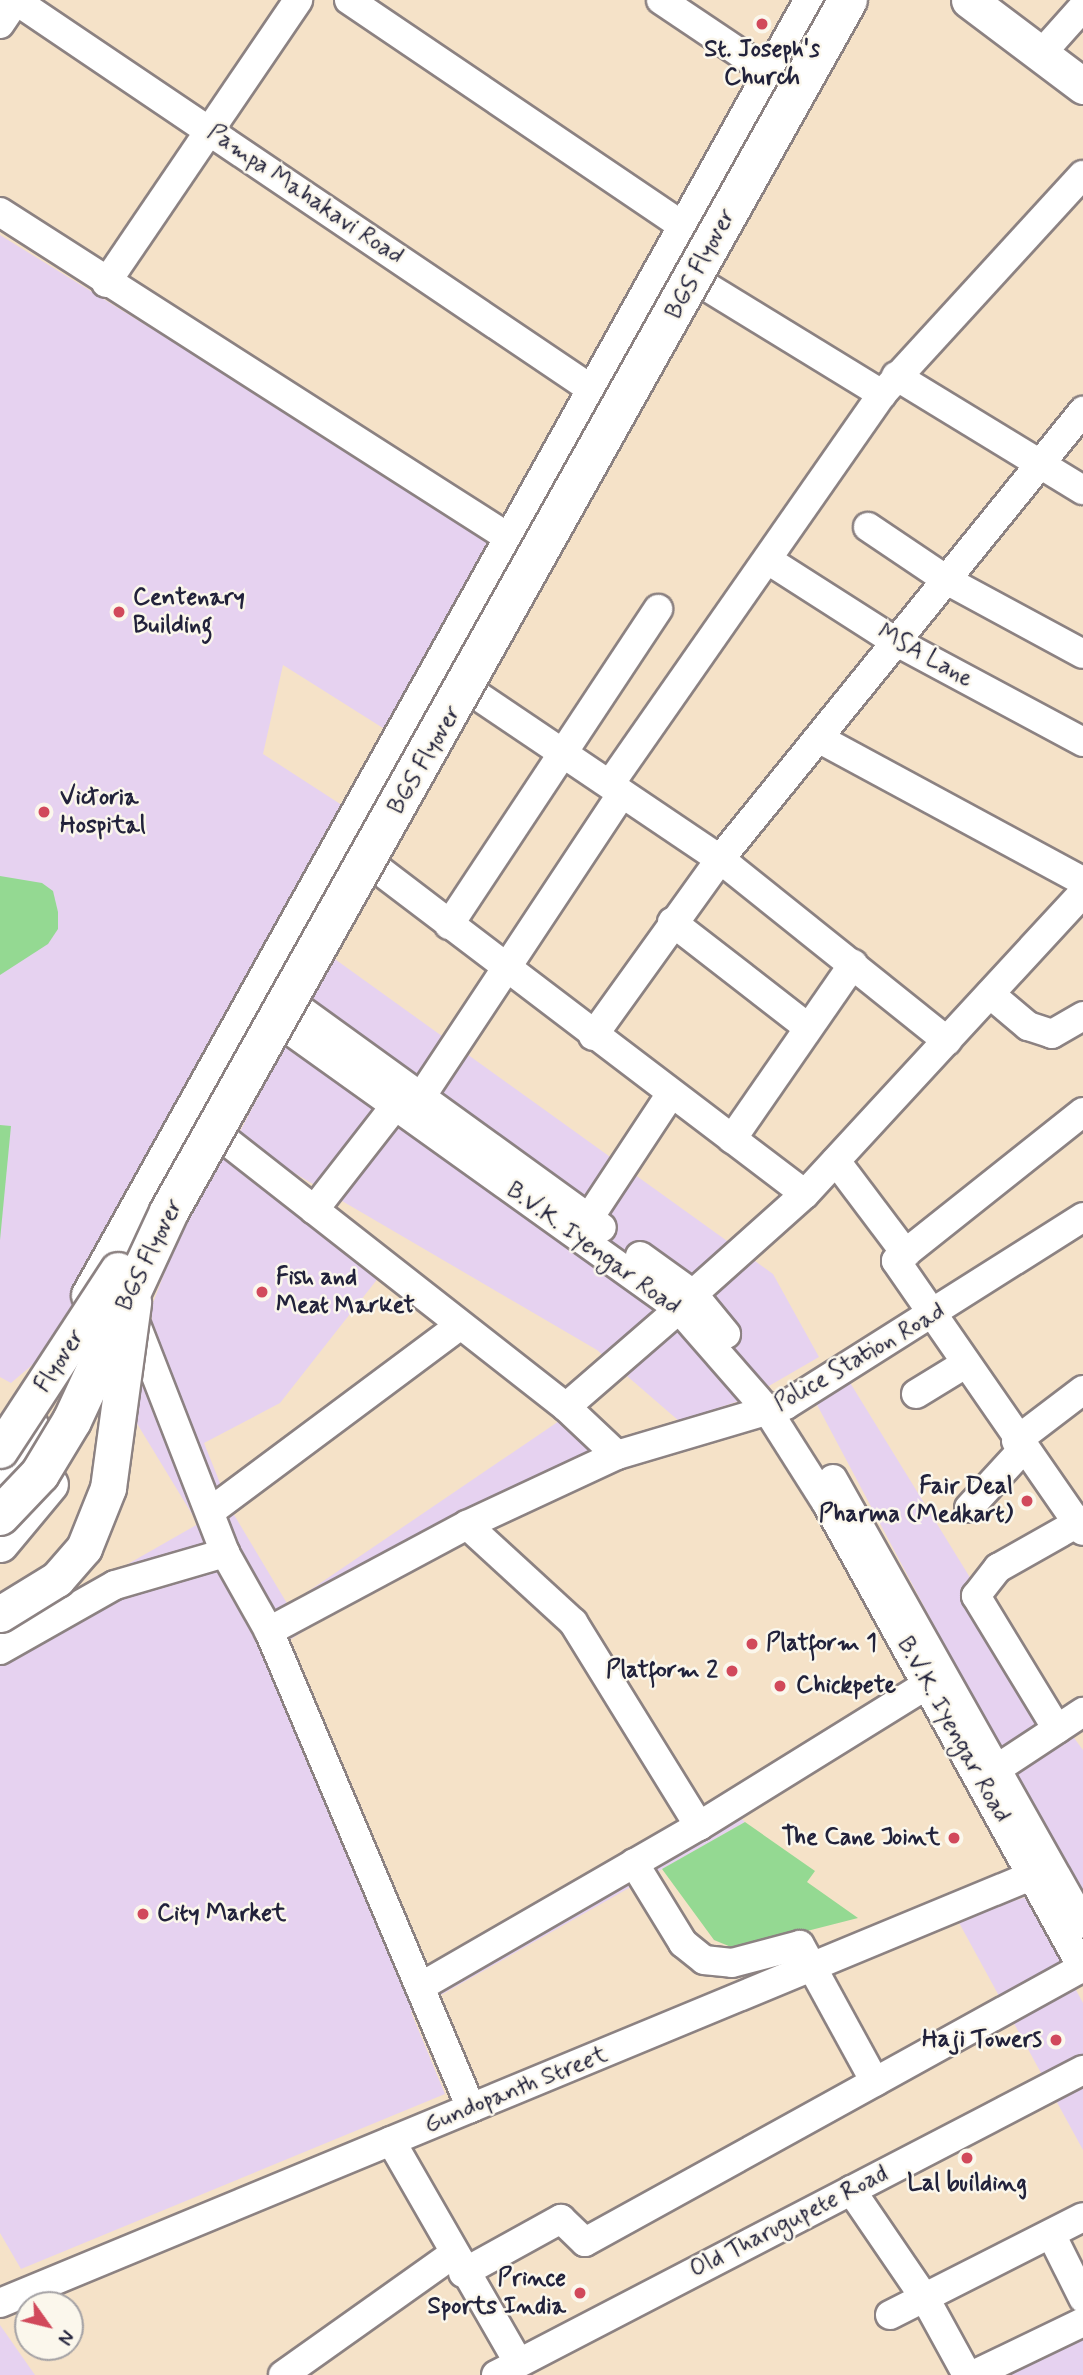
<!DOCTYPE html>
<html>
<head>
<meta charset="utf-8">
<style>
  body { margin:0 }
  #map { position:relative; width:1083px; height:2375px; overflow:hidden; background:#f5e2c8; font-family:Mynerve,sans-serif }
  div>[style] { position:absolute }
  .built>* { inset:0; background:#e6d2f0 }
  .green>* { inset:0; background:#94d992 }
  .roads { filter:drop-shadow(2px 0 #8c8282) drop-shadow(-2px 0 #8c8282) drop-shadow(0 2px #8c8282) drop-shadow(0 -2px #8c8282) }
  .minor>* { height:28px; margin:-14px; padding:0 14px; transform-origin:14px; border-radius:14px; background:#fff }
  .major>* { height:35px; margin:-17.5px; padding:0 17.5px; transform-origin:17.5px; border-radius:17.5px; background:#fff }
  .bridges { filter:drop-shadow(2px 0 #8c8282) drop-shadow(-2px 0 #8c8282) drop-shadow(0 2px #8c8282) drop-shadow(0 -2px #8c8282) }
  .major-bridge>* { height:35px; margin:-17.5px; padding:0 17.5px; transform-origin:17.5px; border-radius:17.5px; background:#fff }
  .highway-bridge>* { height:38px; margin:-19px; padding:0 19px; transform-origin:19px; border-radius:19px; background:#fff }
  .dots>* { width:19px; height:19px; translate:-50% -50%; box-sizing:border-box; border:4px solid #fbf7ec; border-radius:50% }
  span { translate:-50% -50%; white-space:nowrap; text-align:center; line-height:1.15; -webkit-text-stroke:5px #fbf7ec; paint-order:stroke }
  .poi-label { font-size:24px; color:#22223b; font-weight:700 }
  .left { translate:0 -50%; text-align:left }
  .right { translate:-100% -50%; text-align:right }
  .street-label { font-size:24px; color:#22223b }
  .north { position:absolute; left:14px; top:2291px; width:70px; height:70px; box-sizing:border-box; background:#fbf7ec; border:2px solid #a4a2a5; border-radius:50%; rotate:124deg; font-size:19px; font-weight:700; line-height:28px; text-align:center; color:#22223b }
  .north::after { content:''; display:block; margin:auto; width:24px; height:32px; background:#d1495b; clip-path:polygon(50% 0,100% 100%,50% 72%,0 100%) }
</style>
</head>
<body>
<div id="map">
  <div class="built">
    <i style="clip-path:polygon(0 235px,487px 536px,492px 561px,394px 735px,283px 665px,263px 754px,351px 811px,52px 1348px,11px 1383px,0 1377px)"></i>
    <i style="clip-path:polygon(332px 957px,773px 1274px,819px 1357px,748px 1398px,679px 1421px,597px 1350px,236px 1139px)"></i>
    <i style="clip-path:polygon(227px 1147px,379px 1277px,280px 1403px,204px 1443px,230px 1508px,288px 1605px,565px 1417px,615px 1467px,428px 1553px,288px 1641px,426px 1970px,718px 1796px,745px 1822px,411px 2012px,445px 2094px,21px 2269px,0 2233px,0 1637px,198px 1524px,133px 1417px,153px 1332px,151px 1308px,175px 1245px)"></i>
    <i style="clip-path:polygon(849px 1381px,1043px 1696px,1083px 1750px,1083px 1906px,815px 1401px)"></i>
    <i style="clip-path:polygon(1026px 1897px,1083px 2003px,1083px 2150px,957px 1919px)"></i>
    <i style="clip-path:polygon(0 2325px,35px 2375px,0 2375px)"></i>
    <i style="clip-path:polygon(1083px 2328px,1083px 2375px,986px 2375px)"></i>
  </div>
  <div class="green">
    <i style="clip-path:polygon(0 876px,42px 883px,53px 891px,58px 912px,58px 929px,48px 944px,0 975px)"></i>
    <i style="clip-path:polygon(0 1125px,11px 1126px,0 1240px)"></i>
    <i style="clip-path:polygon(745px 1822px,815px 1871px,807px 1882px,858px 1918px,736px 1949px,714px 1940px,662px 1869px)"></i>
  </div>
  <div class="roads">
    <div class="minor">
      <i style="left:15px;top:0;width:699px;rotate:34.03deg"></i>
      <i style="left:349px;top:0;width:403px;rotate:34.1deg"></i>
      <i style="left:661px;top:0;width:133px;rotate:33.9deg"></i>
      <i style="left:0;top:24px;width:29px;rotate:-56deg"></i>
      <i style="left:1041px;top:54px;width:63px;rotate:-48.2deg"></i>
      <i style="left:0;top:212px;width:627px;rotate:32.63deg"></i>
      <i style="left:699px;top:282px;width:215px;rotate:31.5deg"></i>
      <i style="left:106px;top:283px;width:342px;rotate:-55.8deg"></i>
      <i style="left:896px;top:376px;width:219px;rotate:31.4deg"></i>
      <i style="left:868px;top:527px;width:99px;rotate:33.9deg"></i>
      <i style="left:950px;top:582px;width:151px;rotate:28.4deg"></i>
      <i style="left:771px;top:562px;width:145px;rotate:32.6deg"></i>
      <i style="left:893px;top:640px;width:216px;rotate:28.2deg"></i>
      <i style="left:478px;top:696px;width:292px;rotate:34deg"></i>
      <i style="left:720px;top:859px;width:291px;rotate:38.7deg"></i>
      <i style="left:820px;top:739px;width:299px;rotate:28.4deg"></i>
      <i style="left:610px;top:784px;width:475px;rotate:-55.1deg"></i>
      <i style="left:882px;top:394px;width:297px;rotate:-47.5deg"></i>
      <i style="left:379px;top:870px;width:535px;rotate:37.26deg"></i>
      <i style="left:672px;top:922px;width:170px;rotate:37.8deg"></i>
      <i style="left:449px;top:925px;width:379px;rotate:-56.5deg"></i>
      <i style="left:272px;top:989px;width:407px;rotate:35.9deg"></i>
      <i style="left:990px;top:994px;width:50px;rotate:40.1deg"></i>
      <i style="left:1028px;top:1026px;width:25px;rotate:18deg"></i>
      <i style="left:1052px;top:1034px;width:36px;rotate:-30deg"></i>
      <i style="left:263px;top:1011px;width:512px;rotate:35.62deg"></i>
      <i style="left:679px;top:1309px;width:135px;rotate:48.9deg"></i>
      <i style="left:768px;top:1411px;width:110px;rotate:57.6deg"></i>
      <i style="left:827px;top:1504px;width:531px;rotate:61.17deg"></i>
      <i style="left:593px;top:1036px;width:218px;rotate:-54.3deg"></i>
      <i style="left:720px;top:859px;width:577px;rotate:-50.98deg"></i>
      <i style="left:411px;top:1112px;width:382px;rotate:-56.5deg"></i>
      <i style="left:1083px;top:1112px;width:239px;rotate:141.5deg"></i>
      <i style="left:896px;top:1261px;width:328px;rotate:55.3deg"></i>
      <i style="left:224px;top:1139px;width:434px;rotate:38.1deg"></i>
      <i style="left:566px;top:1407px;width:70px;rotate:43.3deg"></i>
      <i style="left:617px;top:1455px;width:166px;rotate:155deg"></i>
      <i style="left:467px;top:1525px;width:225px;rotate:151.8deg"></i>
      <i style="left:732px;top:1139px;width:213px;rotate:-55.3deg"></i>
      <i style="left:836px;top:1161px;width:116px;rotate:53deg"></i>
      <i style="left:314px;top:1210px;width:132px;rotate:-52.1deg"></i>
      <i style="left:589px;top:1218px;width:147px;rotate:-56.6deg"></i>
      <i style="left:640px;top:1256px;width:65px;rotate:35.6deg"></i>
      <i style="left:693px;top:1294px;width:52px;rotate:50.5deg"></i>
      <i style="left:693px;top:1294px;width:150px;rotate:-41.8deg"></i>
      <i style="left:805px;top:1194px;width:410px;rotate:-47.3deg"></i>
      <i style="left:137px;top:1327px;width:243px;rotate:68.7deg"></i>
      <i style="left:225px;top:1553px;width:90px;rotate:60.6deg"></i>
      <i style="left:269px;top:1631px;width:518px;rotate:67.05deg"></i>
      <i style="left:916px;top:1394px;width:57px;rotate:-31.5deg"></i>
      <i style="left:566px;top:1407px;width:150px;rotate:-40.9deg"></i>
      <i style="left:1016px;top:1441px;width:84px;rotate:-37.3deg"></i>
      <i style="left:617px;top:1455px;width:176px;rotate:-16.5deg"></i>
      <i style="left:786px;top:1405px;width:352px;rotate:-32.3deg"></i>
      <i style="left:833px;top:1479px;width:510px;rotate:60.62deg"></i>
      <i style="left:969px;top:1508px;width:80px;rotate:-47.5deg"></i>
      <i style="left:211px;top:1511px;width:309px;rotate:-36.7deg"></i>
      <i style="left:467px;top:1525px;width:144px;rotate:42.5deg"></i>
      <i style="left:573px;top:1622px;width:240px;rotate:58.3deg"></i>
      <i style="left:699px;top:1826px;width:269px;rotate:-31.8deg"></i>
      <i style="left:0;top:1650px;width:132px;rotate:-29.5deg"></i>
      <i style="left:115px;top:1585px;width:115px;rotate:-16.2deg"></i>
      <i style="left:1057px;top:1729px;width:156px;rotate:-121.3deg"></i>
      <i style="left:976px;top:1596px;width:36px;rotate:-52deg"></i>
      <i style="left:998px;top:1568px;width:98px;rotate:-29.5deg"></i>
      <i style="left:998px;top:1768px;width:102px;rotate:-33.4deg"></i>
      <i style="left:634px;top:1863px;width:94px;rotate:58.5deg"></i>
      <i style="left:683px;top:1943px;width:27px;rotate:39deg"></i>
      <i style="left:704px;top:1960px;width:28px;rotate:6deg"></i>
      <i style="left:732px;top:1963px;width:70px;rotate:-14.8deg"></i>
      <i style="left:800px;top:1945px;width:156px;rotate:61.3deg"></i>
      <i style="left:420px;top:1987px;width:322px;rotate:-30deg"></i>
      <i style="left:391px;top:2141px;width:255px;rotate:60.1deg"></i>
      <i style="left:851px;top:2190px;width:133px;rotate:55.7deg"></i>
      <i style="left:926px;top:2300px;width:85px;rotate:61.3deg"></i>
      <i style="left:1051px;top:2234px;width:72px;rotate:63.4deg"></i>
      <i style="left:463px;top:2273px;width:112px;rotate:-28.9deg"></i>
      <i style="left:561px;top:2219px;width:33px;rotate:44deg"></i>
      <i style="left:585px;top:2242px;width:569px;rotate:-28.91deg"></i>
      <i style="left:0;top:2303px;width:1134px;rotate:-22.5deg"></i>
      <i style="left:890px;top:2315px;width:216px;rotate:-26.9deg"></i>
      <i style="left:283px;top:2375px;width:209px;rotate:-35.4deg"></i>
      <i style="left:496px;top:2375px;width:662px;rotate:-27.46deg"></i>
      <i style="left:973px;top:2375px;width:122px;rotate:-25.7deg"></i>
    </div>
    <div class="major">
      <i style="left:969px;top:0;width:143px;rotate:37deg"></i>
      <i style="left:89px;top:1295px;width:1483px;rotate:-60.83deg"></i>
      <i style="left:0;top:1472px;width:55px;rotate:-56deg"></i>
      <i style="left:0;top:1544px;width:78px;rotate:-50.2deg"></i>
    </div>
  </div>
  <div class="bridges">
    <div class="major-bridge">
      <i style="left:0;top:1450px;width:215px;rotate:-56.8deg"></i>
      <i style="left:0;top:1614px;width:67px;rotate:-31.6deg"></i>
      <i style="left:57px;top:1579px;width:41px;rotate:-48.9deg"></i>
      <i style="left:84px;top:1548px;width:65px;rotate:-68.2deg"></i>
      <i style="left:108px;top:1488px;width:188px;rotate:-82.3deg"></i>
    </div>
    <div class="highway-bridge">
      <i style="left:0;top:1516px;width:58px;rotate:-46.4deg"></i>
      <i style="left:40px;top:1474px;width:62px;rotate:-58.9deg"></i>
      <i style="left:72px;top:1421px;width:230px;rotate:-65.1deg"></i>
      <i style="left:169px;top:1212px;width:1389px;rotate:-60.74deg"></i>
    </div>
  </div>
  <div class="dots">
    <i style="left:762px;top:24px;background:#d1495b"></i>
    <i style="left:119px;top:612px;background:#d1495b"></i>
    <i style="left:44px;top:812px;background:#d1495b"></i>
    <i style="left:262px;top:1292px;background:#d1495b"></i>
    <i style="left:1027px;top:1501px;background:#d1495b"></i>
    <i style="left:752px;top:1644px;background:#d1495b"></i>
    <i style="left:732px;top:1671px;background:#d1495b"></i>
    <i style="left:780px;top:1686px;background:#d1495b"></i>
    <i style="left:954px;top:1838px;background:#d1495b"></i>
    <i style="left:143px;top:1914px;background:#d1495b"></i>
    <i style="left:1056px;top:2040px;background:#d1495b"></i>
    <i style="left:967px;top:2158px;background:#d1495b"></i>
    <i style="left:580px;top:2293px;background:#d1495b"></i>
  </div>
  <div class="poi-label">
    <span style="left:762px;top:64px">St. Joseph's<br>Church</span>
    <span class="left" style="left:133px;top:612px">Centenary<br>Building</span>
    <span class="left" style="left:60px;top:812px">Victoria<br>Hospital</span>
    <span class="left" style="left:276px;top:1292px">Fish and<br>Meat Market</span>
    <span class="right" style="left:1013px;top:1501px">Fair Deal<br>Pharma (Medkart)</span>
    <span class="left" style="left:766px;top:1644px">Platform 1</span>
    <span class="right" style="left:718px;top:1671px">Platform 2</span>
    <span class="left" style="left:796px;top:1686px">Chickpete</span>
    <span class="right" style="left:940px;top:1838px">The Cane Joint</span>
    <span class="left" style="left:157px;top:1914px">City Market</span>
    <span class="right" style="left:1042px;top:2040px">Haji Towers</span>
    <span style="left:967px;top:2184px">Lal building</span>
    <span class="right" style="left:566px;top:2293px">Prince<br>Sports India</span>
  </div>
  <div class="street-label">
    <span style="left:305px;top:195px;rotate:34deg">Pampa Mahakavi Road</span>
    <span style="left:701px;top:264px;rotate:-62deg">BGS Flyover</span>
    <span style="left:925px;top:656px;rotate:29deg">MSA Lane</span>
    <span style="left:425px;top:760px;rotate:-60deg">BGS Flyover</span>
    <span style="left:593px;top:1249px;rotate:36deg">B.V.K. Iyengar Road</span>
    <span style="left:150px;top:1255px;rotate:-64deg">BGS Flyover</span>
    <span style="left:860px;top:1358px;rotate:-30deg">Police Station Road</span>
    <span style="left:60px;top:1361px;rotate:-57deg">Flyover</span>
    <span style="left:953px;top:1730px;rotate:61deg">B.V.K. Iyengar Road</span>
    <span style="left:516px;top:2090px;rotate:-22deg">Gundopanth Street</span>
    <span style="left:789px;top:2222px;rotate:-27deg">Old Tharugupete Road</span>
  </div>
  <div class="north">N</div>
</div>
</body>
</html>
